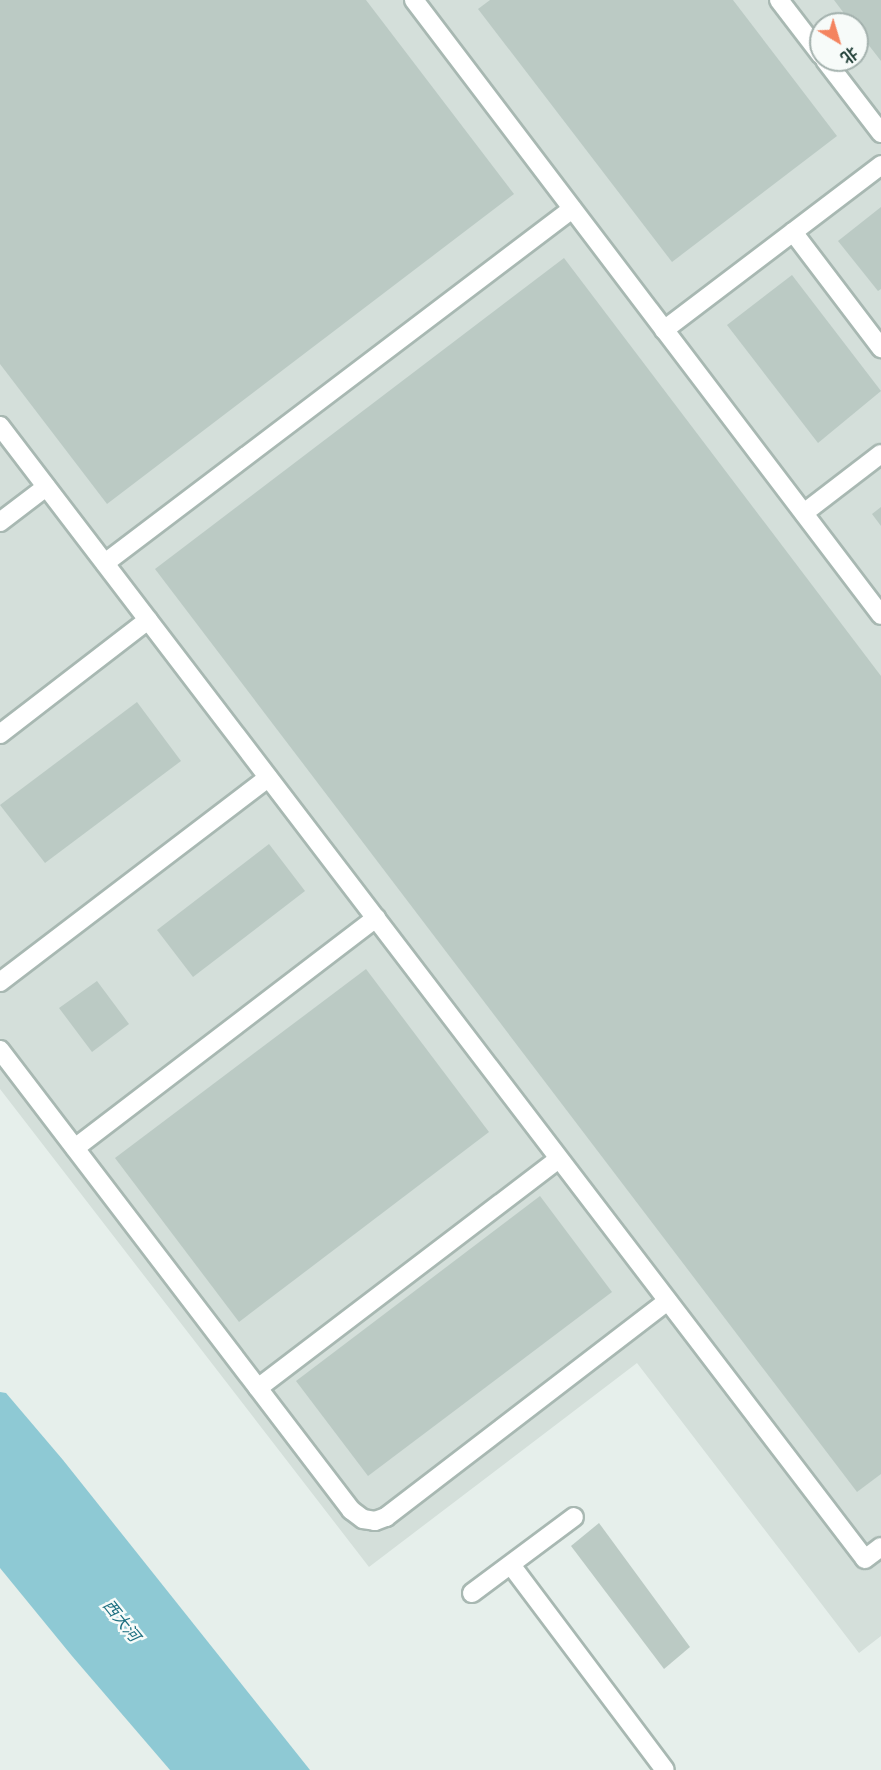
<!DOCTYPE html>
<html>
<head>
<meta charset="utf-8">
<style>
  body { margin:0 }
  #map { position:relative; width:881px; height:1770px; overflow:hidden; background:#e6efeb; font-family:Montserrat,"Noto Sans SC",sans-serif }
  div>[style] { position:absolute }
  .built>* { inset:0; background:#d4dfda }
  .water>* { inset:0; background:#8ec9d4 }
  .building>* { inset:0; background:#bbcac4 }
  .roads { filter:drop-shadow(2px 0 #a8b8b2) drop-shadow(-2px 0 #a8b8b2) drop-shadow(0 2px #a8b8b2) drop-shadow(0 -2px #a8b8b2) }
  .minor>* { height:18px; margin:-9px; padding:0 9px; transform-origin:9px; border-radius:9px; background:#fff }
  span { translate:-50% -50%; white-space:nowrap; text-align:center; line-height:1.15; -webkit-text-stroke:5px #f7fbf9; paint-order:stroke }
  .water-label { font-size:16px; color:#1c6f80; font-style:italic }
  .north { position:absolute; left:809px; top:12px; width:60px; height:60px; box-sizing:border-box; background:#f7fbf9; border:2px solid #a3b1ad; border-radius:50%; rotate:142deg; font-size:16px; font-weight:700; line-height:24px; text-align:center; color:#24423a }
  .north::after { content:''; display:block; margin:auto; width:21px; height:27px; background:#f4845f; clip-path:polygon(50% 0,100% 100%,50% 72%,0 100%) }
</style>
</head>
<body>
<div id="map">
  <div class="built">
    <i style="clip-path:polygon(evenodd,0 0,881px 0,881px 1636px,859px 1653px,637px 1363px,369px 1567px,0 1089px,0 0,821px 24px,857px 24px,857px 60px,821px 60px,821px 24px)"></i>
  </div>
  <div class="water">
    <i style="clip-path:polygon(0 1392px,6px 1393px,63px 1460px,310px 1770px,170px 1770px,72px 1656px,0 1568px)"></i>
  </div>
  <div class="building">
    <i style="clip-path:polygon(0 0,366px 0,514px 194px,107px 504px,0 364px)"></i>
    <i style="clip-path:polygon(490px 0,733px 0,837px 136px,672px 262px,478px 9px)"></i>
    <i style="clip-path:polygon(834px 0,881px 0,881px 61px,857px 30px,857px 24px,852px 24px)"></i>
    <i style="clip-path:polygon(881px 207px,881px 289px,878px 291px,838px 241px)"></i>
    <i style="clip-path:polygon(564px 258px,881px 676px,881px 1474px,857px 1492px,155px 569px)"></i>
    <i style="clip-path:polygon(792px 275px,881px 391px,818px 443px,727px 325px)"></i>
    <i style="clip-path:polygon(881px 507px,881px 526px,872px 514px)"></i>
    <i style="clip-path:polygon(137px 702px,181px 761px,45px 863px,0 805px)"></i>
    <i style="clip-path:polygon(269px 844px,305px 891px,193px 977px,157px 930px)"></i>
    <i style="clip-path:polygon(366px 969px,489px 1132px,239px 1322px,115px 1158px)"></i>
    <i style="clip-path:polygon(97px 981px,129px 1024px,92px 1052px,59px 1008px)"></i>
    <i style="clip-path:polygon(540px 1196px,612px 1292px,368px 1476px,296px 1381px)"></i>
    <i style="clip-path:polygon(599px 1523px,690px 1647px,664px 1669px,571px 1546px)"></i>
  </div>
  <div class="roads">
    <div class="minor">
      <i style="left:414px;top:0;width:772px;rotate:52.79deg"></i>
      <i style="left:779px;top:0;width:69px;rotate:52.6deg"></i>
      <i style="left:825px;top:60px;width:92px;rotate:52.5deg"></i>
      <i style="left:793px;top:232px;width:146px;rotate:52.8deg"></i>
      <i style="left:664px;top:330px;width:273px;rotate:-37.2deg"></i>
      <i style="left:0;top:426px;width:1425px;rotate:52.64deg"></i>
      <i style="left:865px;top:1559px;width:20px;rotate:-37deg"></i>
      <i style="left:804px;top:513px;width:97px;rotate:-37.5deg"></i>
      <i style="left:0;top:522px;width:58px;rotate:-37.3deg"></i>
      <i style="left:105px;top:563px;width:586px;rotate:-37.16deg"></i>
      <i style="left:0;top:734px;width:187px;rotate:-37.6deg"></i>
      <i style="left:0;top:982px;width:337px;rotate:-37.3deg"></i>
      <i style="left:0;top:1050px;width:579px;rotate:52.65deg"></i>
      <i style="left:351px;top:1510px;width:15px;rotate:37deg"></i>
      <i style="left:363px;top:1519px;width:12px;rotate:9deg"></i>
      <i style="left:375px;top:1521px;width:12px;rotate:-20deg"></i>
      <i style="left:386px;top:1517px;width:355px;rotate:-37.5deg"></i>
      <i style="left:75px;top:1148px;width:379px;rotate:-37.4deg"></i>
      <i style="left:258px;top:1388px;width:378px;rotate:-37.3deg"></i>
      <i style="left:511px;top:1565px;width:256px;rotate:53.1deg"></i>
      <i style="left:472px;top:1593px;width:127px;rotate:-36.7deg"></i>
    </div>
  </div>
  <div class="water-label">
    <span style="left:121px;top:1621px;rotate:51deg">西大河</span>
  </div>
  <div class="north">北</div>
</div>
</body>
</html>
